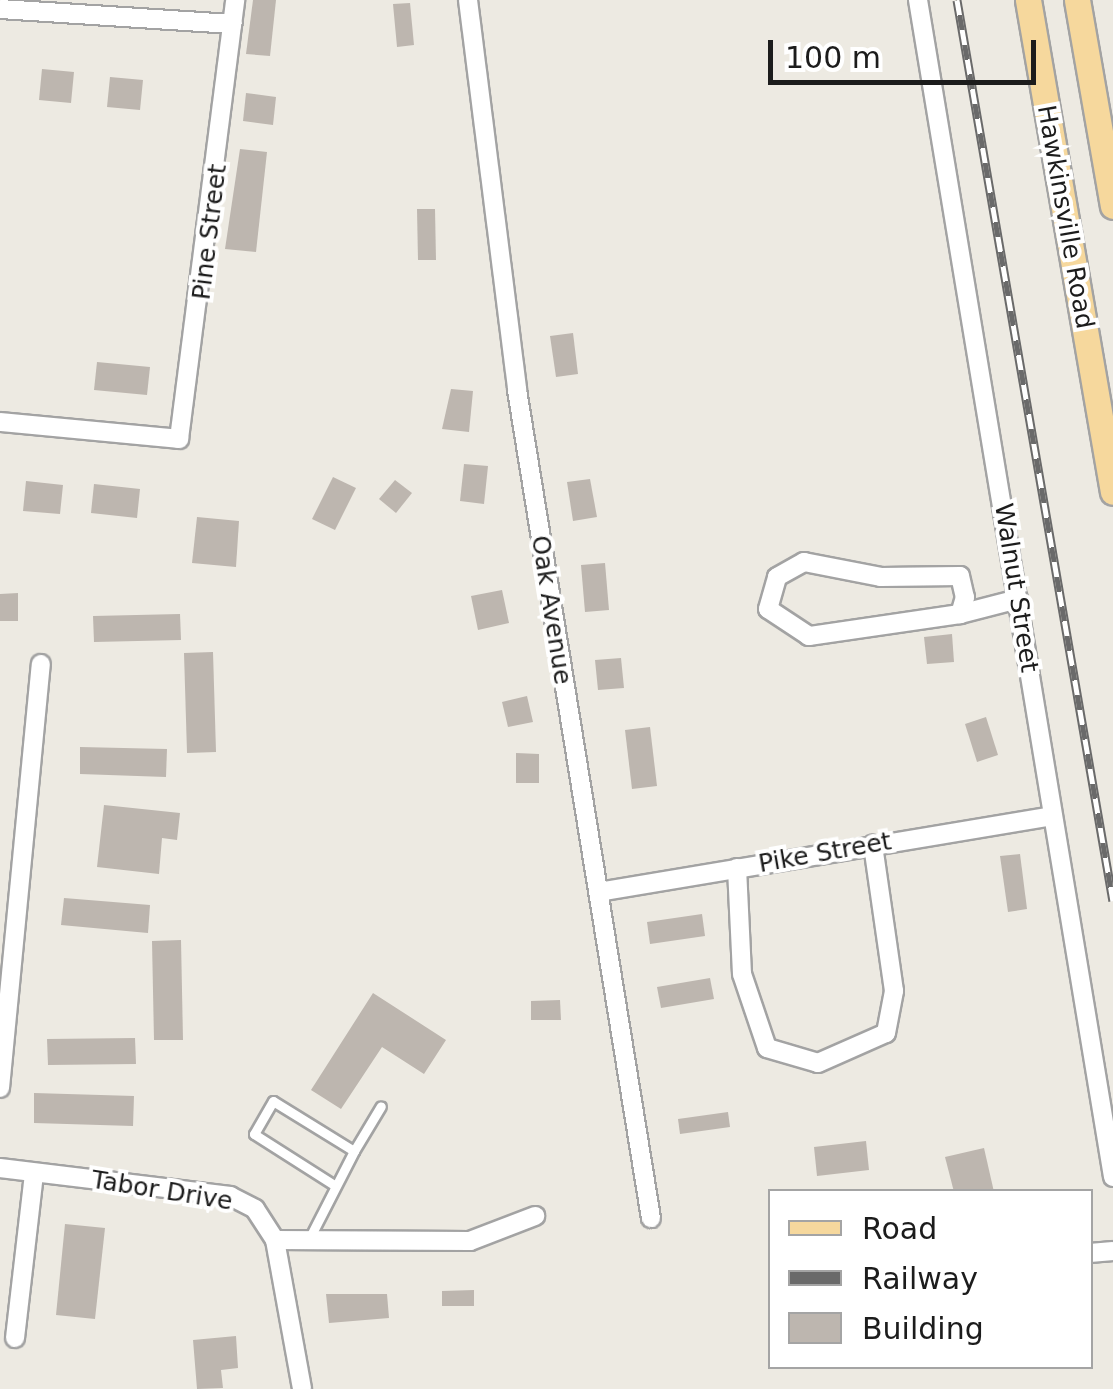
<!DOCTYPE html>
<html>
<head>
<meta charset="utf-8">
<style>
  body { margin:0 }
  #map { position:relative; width:1113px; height:1389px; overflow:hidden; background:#edeae2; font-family:"DejaVu Sans",sans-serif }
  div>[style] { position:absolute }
  .building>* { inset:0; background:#bdb6af }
  .roads { filter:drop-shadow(2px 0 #a3a3a3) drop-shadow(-2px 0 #a3a3a3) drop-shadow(0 2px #a3a3a3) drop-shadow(0 -2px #a3a3a3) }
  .lane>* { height:9px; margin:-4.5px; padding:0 4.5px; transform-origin:4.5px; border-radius:4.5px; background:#fff }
  .street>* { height:18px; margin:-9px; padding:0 9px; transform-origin:9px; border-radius:9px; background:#fff }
  .primary>* { height:25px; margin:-12.5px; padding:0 12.5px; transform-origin:12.5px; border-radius:12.5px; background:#f6d89d }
  .rail>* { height:9px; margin-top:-4.5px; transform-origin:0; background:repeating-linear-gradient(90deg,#fff 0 15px,#6a6a6a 0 30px); box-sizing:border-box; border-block:2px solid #6a6a6a }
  span { translate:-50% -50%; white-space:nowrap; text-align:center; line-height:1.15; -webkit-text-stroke:8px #fff; paint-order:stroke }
  .street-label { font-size:25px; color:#1c1c1c }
  .legend { position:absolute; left:768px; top:1189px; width:325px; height:180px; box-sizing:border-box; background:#fff; border:2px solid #a4a4a4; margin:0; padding:12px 18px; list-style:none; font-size:30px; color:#1c1c1c }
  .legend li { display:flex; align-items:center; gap:20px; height:50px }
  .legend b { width:50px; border:2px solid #a4a4a4 }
  .scale { position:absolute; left:768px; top:40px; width:268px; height:45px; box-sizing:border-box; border:5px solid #1c1c1c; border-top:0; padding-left:12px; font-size:30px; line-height:35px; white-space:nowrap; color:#1c1c1c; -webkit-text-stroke:8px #fff; paint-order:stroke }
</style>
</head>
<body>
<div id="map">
  <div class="building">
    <i style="clip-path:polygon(253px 0,276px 0,270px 56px,246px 54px)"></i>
    <i style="clip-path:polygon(410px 3px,414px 45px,397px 47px,393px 4px)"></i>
    <i style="clip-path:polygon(42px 69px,74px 72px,71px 103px,39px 100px)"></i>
    <i style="clip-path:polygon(110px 77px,143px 80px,140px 110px,107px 107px)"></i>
    <i style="clip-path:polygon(246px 93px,276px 97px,273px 125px,243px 121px)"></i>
    <i style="clip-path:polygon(240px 149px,267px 152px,256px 252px,225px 249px)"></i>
    <i style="clip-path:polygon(417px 209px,435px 209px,436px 260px,418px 260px)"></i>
    <i style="clip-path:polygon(573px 333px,578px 374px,556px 377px,550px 336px)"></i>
    <i style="clip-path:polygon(97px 362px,150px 367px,147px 395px,94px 390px)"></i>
    <i style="clip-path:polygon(451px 389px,473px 391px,469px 432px,442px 429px)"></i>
    <i style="clip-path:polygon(464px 464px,488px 466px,484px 504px,460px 501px)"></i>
    <i style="clip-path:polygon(333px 477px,356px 488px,335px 530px,312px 519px)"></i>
    <i style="clip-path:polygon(590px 479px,597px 517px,573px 521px,567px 482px)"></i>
    <i style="clip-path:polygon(395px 480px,412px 493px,396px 513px,379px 499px)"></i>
    <i style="clip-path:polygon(26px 481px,63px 485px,60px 514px,23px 511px)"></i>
    <i style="clip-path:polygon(94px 484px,140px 489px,137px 518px,91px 513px)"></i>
    <i style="clip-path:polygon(197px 517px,239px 521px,236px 567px,192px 563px)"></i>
    <i style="clip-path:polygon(605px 563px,609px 610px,585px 612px,581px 565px)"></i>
    <i style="clip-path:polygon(502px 590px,509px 623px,478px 630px,471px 596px)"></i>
    <i style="clip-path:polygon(18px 593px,18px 621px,0 621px,0 594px)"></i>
    <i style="clip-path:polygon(180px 614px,181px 640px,94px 642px,93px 616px)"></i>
    <i style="clip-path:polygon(952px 634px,954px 662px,927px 664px,924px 637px)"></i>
    <i style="clip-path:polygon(213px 652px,216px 752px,187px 753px,184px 653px)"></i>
    <i style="clip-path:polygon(621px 658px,624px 688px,598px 690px,595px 660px)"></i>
    <i style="clip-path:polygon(527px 696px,533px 722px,508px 727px,502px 702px)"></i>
    <i style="clip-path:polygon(986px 717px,998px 755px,977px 762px,965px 724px)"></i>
    <i style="clip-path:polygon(650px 727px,657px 786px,632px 789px,625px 730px)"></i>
    <i style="clip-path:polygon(80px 747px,167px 749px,166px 777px,80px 774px)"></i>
    <i style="clip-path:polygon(516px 753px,539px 754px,539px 783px,516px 783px)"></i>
    <i style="clip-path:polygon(104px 805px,180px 813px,177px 840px,162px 838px,159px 874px,97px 867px)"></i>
    <i style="clip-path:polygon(1020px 854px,1027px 909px,1008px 912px,1000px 856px)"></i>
    <i style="clip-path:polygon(64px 898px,150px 905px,148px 933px,61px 925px)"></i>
    <i style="clip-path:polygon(702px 914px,705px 936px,650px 944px,647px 922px)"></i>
    <i style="clip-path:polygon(181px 940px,183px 1040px,154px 1040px,152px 941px)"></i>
    <i style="clip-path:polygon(710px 978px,714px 999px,661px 1008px,657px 987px)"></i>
    <i style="clip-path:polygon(373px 993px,446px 1040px,424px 1074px,382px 1047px,341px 1109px,311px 1090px)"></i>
    <i style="clip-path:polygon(560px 1000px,561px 1020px,531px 1020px,531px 1001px)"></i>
    <i style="clip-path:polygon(135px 1038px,136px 1064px,48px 1065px,47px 1039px)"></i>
    <i style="clip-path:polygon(34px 1093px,134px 1096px,133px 1126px,34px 1123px)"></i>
    <i style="clip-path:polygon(728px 1112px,730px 1127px,680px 1134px,678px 1119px)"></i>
    <i style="clip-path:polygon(866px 1141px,869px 1170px,817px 1176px,814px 1147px)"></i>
    <i style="clip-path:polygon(984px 1148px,994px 1192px,954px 1192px,945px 1157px)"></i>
    <i style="clip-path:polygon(65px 1224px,105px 1228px,95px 1319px,56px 1315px)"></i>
    <i style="clip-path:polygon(474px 1290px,474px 1306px,442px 1306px,442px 1291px)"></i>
    <i style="clip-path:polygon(326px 1294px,387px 1294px,389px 1318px,329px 1323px)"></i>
    <i style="clip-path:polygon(236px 1336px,238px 1368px,221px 1370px,223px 1388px,197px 1389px,193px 1340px)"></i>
  </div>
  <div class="roads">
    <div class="lane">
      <i style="left:354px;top:1151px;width:52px;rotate:-59deg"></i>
      <i style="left:309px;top:1239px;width:99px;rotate:-62.9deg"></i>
      <i style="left:354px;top:1151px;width:95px;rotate:-148.3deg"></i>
      <i style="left:273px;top:1101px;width:38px;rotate:120deg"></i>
      <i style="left:254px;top:1134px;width:95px;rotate:32.5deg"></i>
    </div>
    <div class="street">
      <i style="left:468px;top:0;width:393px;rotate:82.8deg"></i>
      <i style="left:517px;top:390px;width:839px;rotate:80.81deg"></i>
      <i style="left:918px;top:0;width:1193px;rotate:80.59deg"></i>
      <i style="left:0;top:9px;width:233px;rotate:3.7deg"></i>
      <i style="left:0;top:422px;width:180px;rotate:5.4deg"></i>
      <i style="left:179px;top:439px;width:443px;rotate:-82.7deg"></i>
      <i style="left:804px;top:562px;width:78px;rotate:11deg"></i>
      <i style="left:881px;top:577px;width:79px;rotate:-0.7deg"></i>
      <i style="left:960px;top:576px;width:22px;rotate:77deg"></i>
      <i style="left:965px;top:597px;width:18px;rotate:106deg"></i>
      <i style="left:960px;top:614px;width:153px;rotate:171.7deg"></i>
      <i style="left:809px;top:636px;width:49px;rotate:-146.6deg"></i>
      <i style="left:768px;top:609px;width:33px;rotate:-74deg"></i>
      <i style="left:777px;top:577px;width:31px;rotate:-29deg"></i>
      <i style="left:960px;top:614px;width:60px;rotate:-14.5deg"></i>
      <i style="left:737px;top:868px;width:106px;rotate:87.3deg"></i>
      <i style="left:742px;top:974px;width:78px;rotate:71.3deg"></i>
      <i style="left:767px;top:1048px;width:53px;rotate:16.4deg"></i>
      <i style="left:818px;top:1063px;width:74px;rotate:-23.8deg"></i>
      <i style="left:886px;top:1033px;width:43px;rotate:-79.2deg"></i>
      <i style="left:894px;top:991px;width:148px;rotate:-98.2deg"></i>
      <i style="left:599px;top:892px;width:458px;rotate:-9.5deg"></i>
      <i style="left:0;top:1088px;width:426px;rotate:-84.5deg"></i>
      <i style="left:0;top:1168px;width:232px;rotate:6.9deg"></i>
      <i style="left:230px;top:1196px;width:28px;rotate:27deg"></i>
      <i style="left:255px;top:1209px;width:37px;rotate:57deg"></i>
      <i style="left:275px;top:1240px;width:151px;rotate:79.7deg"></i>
      <i style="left:275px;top:1240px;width:195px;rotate:0.3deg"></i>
      <i style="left:470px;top:1241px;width:70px;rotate:-21deg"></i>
      <i style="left:1090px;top:1253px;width:23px;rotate:-5deg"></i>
      <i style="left:15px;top:1338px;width:166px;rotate:-83.4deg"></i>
    </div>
    <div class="primary">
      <i style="left:1028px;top:0;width:499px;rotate:80.2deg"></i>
      <i style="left:1077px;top:0;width:209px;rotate:80.1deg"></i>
    </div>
  </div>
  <div class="rail">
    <i style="left:957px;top:0;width:914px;rotate:80.18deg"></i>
  </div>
  <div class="street-label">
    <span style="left:1065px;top:217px;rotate:80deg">Hawkinsville Road</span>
    <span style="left:210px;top:232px;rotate:-83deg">Pine Street</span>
    <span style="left:1016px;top:588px;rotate:81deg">Walnut Street</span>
    <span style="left:551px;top:610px;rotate:81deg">Oak Avenue</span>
    <span style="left:825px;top:853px;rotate:-10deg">Pike Street</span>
    <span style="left:162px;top:1191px;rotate:9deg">Tabor Drive</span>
  </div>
  <ul class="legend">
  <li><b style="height:12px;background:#f6d89d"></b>Road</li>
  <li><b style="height:12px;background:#6a6a6a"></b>Railway</li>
  <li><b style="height:28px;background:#bdb6af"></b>Building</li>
  </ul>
  <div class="scale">100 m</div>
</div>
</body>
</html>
